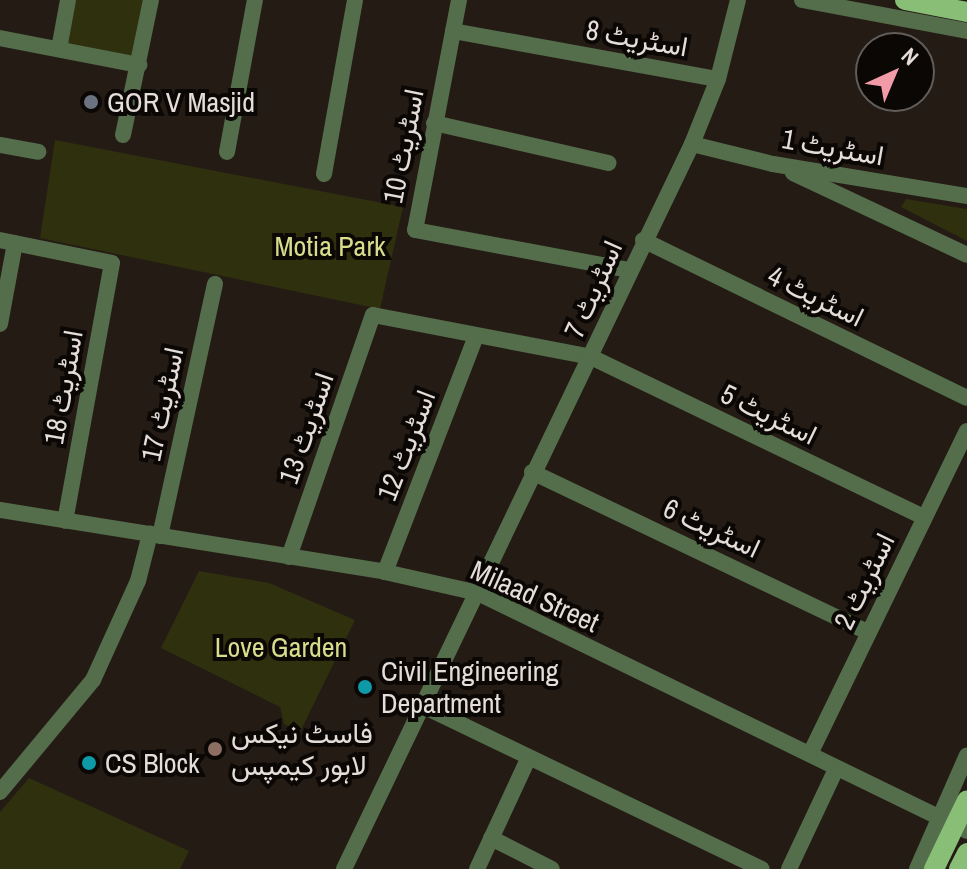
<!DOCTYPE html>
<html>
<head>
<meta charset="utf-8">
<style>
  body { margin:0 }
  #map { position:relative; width:967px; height:869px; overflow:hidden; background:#241b15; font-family:"Archivo Narrow",Vazirmatn,sans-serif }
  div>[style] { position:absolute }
  .green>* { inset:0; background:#2f300e }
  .minor>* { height:16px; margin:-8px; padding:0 8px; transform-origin:8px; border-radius:8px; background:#546d4b }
  .major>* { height:20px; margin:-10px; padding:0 10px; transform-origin:10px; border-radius:10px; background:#89be76 }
  .dots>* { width:22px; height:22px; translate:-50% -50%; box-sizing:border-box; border:4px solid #0a0705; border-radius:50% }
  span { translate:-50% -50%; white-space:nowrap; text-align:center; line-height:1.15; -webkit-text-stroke:8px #0a0705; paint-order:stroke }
  .street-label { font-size:28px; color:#e4ddd9 }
  .poi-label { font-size:28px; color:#e4ddd9 }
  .left { translate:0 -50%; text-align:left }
  .park-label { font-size:28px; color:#d8dd8c }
  .north { position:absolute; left:855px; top:32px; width:80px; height:80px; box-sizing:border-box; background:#0a0705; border:2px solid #615d5a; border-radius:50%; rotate:44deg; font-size:22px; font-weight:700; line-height:32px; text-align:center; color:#e4ddd9 }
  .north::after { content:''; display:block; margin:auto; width:28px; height:36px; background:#f39aa9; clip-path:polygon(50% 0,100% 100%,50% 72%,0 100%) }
</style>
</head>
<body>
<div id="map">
  <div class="green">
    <i style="clip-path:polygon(74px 0,147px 0,135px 59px,65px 45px)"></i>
    <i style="clip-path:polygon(55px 140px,403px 207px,380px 309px,40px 238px)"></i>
    <i style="clip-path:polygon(906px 199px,967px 209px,967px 241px,901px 207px)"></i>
    <i style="clip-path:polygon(199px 571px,269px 583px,355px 620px,300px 732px,284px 724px,280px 707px,161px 648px)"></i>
    <i style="clip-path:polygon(29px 778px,189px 851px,180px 869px,0 869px,0 812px)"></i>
  </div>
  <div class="minor">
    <i style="left:459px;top:0;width:234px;rotate:100.8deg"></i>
    <i style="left:415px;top:230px;width:217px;rotate:10.6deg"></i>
    <i style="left:802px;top:0;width:168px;rotate:10.6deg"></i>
    <i style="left:453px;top:31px;width:269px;rotate:10.3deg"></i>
    <i style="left:0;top:38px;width:142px;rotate:11deg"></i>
    <i style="left:59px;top:49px;width:50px;rotate:-79.6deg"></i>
    <i style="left:434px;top:123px;width:179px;rotate:12.9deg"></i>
    <i style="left:123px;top:135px;width:138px;rotate:-78.3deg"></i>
    <i style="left:692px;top:144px;width:83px;rotate:13.9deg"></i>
    <i style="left:773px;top:164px;width:197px;rotate:9.4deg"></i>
    <i style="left:0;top:145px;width:39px;rotate:10deg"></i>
    <i style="left:227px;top:152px;width:155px;rotate:-79.6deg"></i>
    <i style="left:793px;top:173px;width:192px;rotate:25.2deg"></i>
    <i style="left:324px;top:174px;width:177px;rotate:-79.9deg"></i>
    <i style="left:0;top:240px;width:114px;rotate:11.6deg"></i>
    <i style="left:112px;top:263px;width:262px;rotate:100.3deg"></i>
    <i style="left:643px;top:240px;width:360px;rotate:26deg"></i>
    <i style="left:0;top:324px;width:82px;rotate:-79.5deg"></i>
    <i style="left:532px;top:472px;width:372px;rotate:25.5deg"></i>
    <i style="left:0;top:510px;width:390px;rotate:9.1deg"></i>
    <i style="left:385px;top:572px;width:95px;rotate:12.7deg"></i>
    <i style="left:478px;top:593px;width:544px;rotate:25.95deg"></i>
    <i style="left:160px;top:536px;width:258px;rotate:-77.7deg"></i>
    <i style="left:289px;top:557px;width:256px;rotate:-70.9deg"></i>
    <i style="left:373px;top:315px;width:222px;rotate:10.9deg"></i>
    <i style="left:591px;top:357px;width:369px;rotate:25.7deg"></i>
    <i style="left:385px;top:572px;width:253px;rotate:-68.9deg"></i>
    <i style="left:421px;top:705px;width:378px;rotate:25.7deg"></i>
    <i style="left:810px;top:754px;width:359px;rotate:-64.1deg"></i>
    <i style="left:0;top:792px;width:146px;rotate:-50.3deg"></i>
    <i style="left:93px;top:680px;width:109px;rotate:-65.6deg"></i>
    <i style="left:138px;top:581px;width:49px;rotate:-75.7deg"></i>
    <i style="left:491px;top:838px;width:68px;rotate:26.9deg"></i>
    <i style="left:344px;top:869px;width:804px;rotate:-64.36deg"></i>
    <i style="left:692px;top:144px;width:70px;rotate:-68.2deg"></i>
    <i style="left:718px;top:79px;width:81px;rotate:-75.8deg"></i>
    <i style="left:477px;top:869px;width:123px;rotate:-65.1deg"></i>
    <i style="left:789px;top:869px;width:110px;rotate:-64.8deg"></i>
    <i style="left:917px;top:869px;width:124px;rotate:-66.3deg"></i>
  </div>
  <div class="major">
    <i style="left:905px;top:0;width:63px;rotate:11deg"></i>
    <i style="left:934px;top:869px;width:76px;rotate:-64.4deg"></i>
    <i style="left:959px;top:869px;width:18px;rotate:-63deg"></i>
  </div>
  <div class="dots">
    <i style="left:91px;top:102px;background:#6b7280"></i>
    <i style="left:365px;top:687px;background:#0f9aa8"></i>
    <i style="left:215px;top:749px;background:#8d6e63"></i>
    <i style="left:89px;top:763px;background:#0f9aa8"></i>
  </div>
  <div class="street-label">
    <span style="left:637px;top:38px;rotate:10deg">اسٹریٹ 8</span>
    <span style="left:403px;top:146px;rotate:-79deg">اسٹریٹ 10</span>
    <span style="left:833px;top:147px;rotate:10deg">اسٹریٹ 1</span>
    <span style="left:593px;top:289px;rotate:-66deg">اسٹریٹ 7</span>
    <span style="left:816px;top:296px;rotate:26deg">اسٹریٹ 4</span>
    <span style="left:63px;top:387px;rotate:-80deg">اسٹریٹ 18</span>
    <span style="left:162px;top:404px;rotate:-78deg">اسٹریٹ 17</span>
    <span style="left:769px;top:414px;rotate:26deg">اسٹریٹ 5</span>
    <span style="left:306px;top:428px;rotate:-71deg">اسٹریٹ 13</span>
    <span style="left:406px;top:445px;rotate:-69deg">اسٹریٹ 12</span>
    <span style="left:712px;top:528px;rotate:25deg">اسٹریٹ 6</span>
    <span style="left:864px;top:581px;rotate:-64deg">اسٹریٹ 2</span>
    <span style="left:535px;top:596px;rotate:24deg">Milaad Street</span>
  </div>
  <div class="poi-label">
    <span class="left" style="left:107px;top:102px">GOR V Masjid</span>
    <span class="left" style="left:381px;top:687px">Civil Engineering<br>Department</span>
    <span class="left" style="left:231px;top:749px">فاسٹ نیکس<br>لاہور کیمپس</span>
    <span class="left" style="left:105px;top:763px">CS Block</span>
  </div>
  <div class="park-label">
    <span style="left:330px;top:246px">Motia Park</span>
    <span style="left:281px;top:647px">Love Garden</span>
  </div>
  <div class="north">N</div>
</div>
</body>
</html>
